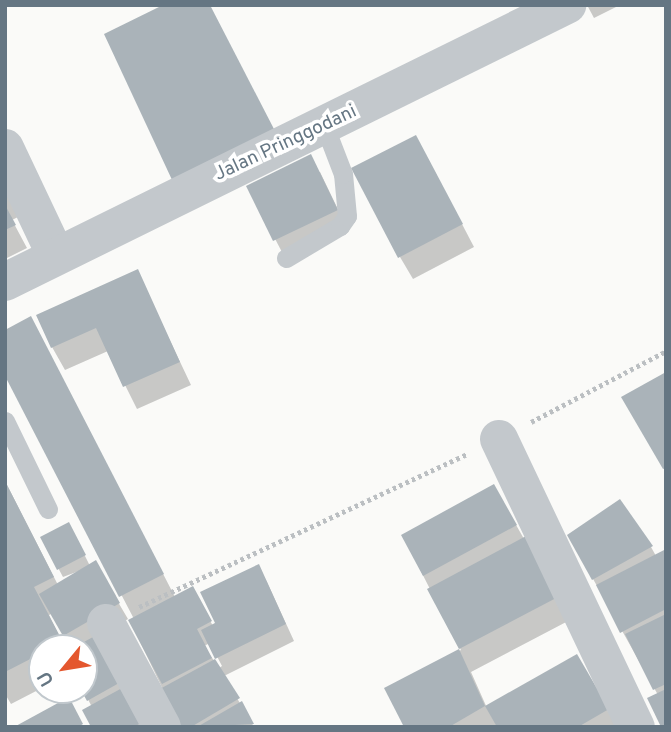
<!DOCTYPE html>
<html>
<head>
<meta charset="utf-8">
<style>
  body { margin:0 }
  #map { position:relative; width:671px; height:732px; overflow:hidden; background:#fafaf8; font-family:Overpass,sans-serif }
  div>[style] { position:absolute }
  .shadow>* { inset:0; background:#0003 }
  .building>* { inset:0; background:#aab3b9 }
  .path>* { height:4.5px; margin-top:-2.25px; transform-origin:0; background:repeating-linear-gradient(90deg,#bbbfc2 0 3.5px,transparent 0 7px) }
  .service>* { height:19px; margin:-9.5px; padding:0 9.5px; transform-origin:9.5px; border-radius:9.5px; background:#c3c8cc }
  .minor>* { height:38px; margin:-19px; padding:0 19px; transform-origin:19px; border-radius:19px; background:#c3c8cc }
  span { translate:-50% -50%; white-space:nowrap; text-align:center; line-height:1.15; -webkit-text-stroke:7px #fff; paint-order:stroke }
  .street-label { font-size:19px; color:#657683 }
  .frame { position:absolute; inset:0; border:7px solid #657683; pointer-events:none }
  .north { position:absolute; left:28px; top:634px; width:70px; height:70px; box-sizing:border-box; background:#fff; border:2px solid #c1c8cd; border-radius:50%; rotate:240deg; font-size:19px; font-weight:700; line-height:28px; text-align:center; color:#657683 }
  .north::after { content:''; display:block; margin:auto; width:24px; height:32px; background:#e4572e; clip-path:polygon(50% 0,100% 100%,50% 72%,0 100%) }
</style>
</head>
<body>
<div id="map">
  <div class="shadow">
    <i style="clip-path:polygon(587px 5px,620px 5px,594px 18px)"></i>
    <i style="clip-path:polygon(428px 159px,474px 247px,413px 279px,400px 257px)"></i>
    <i style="clip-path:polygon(5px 160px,32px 210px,12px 220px,27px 248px,5px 259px)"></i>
    <i style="clip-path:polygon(320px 172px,346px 226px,284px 256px,248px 187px)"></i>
    <i style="clip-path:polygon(137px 271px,191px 385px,137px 409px,108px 351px,65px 370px,52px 347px)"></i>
    <i style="clip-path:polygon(evenodd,43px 341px,175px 597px,192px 588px,213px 626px,258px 566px,267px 582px,294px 641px,224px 676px,254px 727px,181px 727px,130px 621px,134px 619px,5px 372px,43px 341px,210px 643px,222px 666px,219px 668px,204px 646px,210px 643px)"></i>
    <i style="clip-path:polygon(5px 481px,58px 585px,87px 568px,63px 577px,42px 538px,73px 532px,90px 566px,95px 563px,128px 619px,102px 635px,155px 727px,92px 727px,92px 707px,83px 690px,84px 648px,73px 648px,53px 613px,49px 615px,65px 648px,42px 648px,42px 688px,11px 704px,5px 694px)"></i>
    <i style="clip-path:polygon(494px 486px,570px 620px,471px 672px,487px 708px,576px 656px,617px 727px,406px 727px,386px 689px,461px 650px,403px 536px)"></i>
    <i style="clip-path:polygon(569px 536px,651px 547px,656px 556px,666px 551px,666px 727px,658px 695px)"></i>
  </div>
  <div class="building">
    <i style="clip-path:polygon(163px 5px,210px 5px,275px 131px,173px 182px,104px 34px)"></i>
    <i style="clip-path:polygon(416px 135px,463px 224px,398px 258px,351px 168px)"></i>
    <i style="clip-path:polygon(311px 154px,338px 210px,273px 241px,246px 186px)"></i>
    <i style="clip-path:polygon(5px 205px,16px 225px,5px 230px)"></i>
    <i style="clip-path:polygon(138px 269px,180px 362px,123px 387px,96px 328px,51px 348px,36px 315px)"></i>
    <i style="clip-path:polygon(31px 316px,164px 574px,119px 597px,5px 376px,5px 330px)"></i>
    <i style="clip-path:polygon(666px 372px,666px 468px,663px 469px,621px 397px)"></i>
    <i style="clip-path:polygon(5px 481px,54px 577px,34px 587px,63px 642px,42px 648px,42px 653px,5px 672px)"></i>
    <i style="clip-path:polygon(494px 484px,517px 525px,423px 576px,401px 535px)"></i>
    <i style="clip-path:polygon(620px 499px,653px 546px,592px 580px,567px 535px)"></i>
    <i style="clip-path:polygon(69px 522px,86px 555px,57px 570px,40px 537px)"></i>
    <i style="clip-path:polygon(526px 536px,558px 597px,459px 649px,427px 589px)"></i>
    <i style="clip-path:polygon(666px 549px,666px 609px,620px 633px,596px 585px)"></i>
    <i style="clip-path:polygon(96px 560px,120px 603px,63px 636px,39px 594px)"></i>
    <i style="clip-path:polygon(259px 564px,286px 624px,215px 659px,201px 630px,215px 623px,200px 592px)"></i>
    <i style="clip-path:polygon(193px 586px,212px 621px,197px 629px,212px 658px,162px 684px,128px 620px)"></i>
    <i style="clip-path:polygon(666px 614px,666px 684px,653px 690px,625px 634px)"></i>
    <i style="clip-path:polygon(102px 632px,128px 678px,87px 701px,81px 690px,84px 648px,73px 648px)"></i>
    <i style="clip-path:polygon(459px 649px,485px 706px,449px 727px,404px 727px,384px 688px)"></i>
    <i style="clip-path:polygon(577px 654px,609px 709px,578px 727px,497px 727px,485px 706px)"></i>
    <i style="clip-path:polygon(215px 659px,240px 698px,191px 727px,179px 727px,158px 690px)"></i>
    <i style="clip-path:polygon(133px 682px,151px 717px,134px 727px,91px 727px,82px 710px)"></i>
    <i style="clip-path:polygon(666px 689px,666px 727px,661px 727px,647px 698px)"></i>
    <i style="clip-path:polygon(69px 697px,83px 724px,78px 727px,14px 727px)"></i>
    <i style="clip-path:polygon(242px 701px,254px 724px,197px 727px)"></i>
  </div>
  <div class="path">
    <i style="left:531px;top:422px;width:153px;rotate:-27.7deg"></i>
    <i style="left:139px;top:607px;width:362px;rotate:-25deg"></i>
  </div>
  <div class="service">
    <i style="left:286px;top:258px;width:63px;rotate:-30.7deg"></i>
    <i style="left:340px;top:226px;width:12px;rotate:-55deg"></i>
    <i style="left:347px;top:216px;width:42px;rotate:-95.4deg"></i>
    <i style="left:343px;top:174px;width:50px;rotate:-111deg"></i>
    <i style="left:5px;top:421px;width:98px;rotate:64deg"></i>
  </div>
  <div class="minor">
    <i style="left:5px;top:148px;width:119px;rotate:64.7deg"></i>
    <i style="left:5px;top:282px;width:627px;rotate:-26.24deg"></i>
    <i style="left:499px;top:439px;width:319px;rotate:64.6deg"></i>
    <i style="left:106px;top:623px;width:118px;rotate:61.7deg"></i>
  </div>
  <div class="street-label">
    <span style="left:286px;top:144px;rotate:-25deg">Jalan Pringgodani</span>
  </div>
  <div class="frame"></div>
  <div class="north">U</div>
</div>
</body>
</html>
